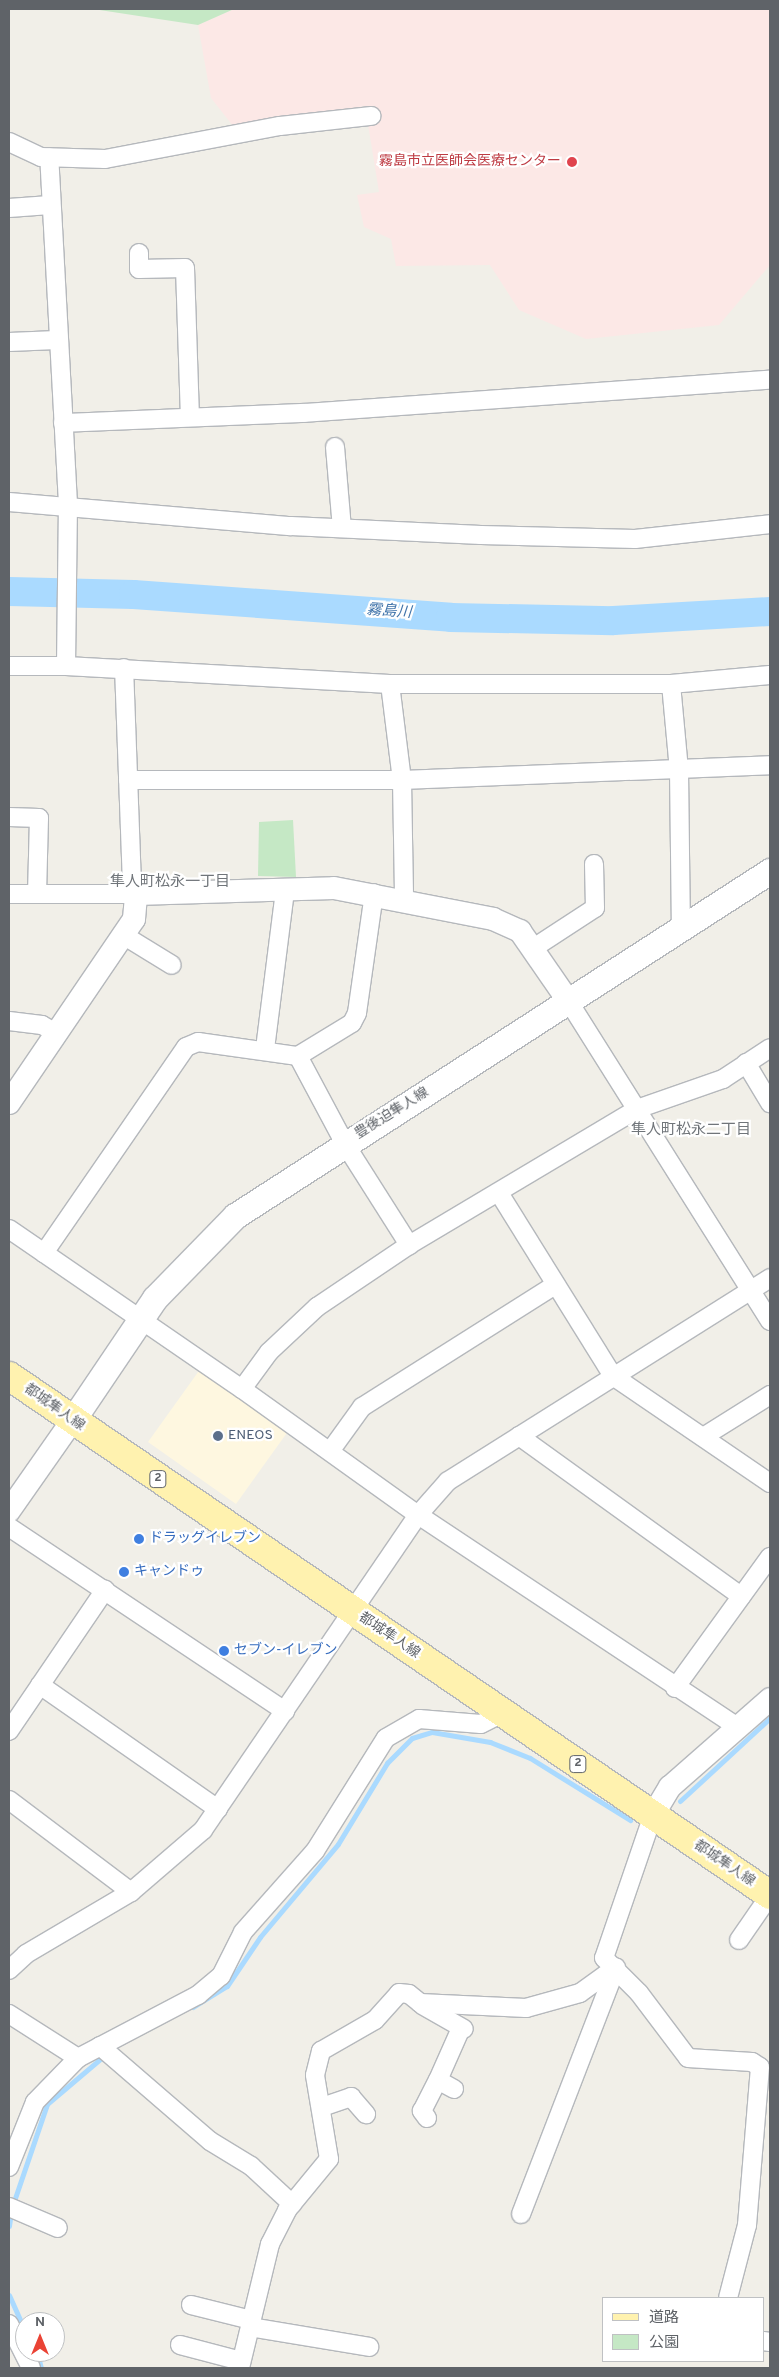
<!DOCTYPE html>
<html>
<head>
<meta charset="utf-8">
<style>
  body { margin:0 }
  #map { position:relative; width:779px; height:2377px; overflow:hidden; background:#f1efe8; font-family:Overpass,"Noto Sans JP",sans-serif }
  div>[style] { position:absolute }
  .commercial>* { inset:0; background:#fef7e0 }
  .medical>* { inset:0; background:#fce8e6 }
  .green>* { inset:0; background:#c5e8c5 }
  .stream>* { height:5px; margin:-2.5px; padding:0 2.5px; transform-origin:2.5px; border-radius:2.5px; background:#aadaff }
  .river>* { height:29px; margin:-14.5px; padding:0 14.5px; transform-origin:14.5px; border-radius:14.5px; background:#aadaff }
  .roads { filter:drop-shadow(1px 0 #b5b8bc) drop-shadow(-1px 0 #b5b8bc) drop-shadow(0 1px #b5b8bc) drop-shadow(0 -1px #b5b8bc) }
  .minor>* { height:18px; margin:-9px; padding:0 9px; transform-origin:9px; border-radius:9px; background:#fff }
  .tertiary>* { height:22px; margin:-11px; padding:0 11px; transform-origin:11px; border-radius:11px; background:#fff }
  .secondary>* { height:25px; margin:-12.5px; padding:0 12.5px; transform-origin:12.5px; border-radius:12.5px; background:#fff }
  .primary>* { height:28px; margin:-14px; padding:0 14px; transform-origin:14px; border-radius:14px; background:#fff2af }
  .dots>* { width:14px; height:14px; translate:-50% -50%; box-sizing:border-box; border:2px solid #fff; border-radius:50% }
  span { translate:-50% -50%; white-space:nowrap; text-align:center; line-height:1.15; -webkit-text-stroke:4.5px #fff; paint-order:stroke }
  .shield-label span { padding:1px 4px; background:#fff; border:1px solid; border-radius:4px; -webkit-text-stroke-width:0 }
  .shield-label { font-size:12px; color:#5f6368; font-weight:700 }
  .health-label { font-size:14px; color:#be3a42 }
  .right { translate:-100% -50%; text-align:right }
  .street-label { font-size:14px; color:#5f6368 }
  .service-label { font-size:14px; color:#4e5e75 }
  .left { translate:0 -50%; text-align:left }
  .shop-label { font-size:14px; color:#366cbe }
  .water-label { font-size:15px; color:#4174aa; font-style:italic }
  .neighbourhood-label { font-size:15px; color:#70757a }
  .frame { position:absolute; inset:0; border:10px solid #5f6368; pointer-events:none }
  .legend { position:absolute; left:602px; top:2297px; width:162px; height:65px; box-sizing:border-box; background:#fff; border:1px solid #bfc1c3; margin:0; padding:6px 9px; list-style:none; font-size:15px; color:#5f6368 }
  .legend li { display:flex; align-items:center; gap:10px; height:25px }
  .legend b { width:25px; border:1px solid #bfc1c3 }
  .north { position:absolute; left:15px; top:2312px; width:50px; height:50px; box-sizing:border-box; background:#fff; border:1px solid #bfc1c3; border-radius:50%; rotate:0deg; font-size:14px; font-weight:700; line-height:20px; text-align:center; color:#5f6368 }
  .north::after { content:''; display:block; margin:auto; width:18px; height:22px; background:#ea4335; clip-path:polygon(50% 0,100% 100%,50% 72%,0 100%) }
</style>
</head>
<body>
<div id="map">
  <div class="commercial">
    <i style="clip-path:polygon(201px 1368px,289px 1430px,236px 1504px,148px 1442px)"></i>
  </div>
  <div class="medical">
    <i style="clip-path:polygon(234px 9px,770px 9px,770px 265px,719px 325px,586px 339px,519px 310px,490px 265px,396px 266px,391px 239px,364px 227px,357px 195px,379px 192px,365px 106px,237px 131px,211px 98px,198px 25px)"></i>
  </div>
  <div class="green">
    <i style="clip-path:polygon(93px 9px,234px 9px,198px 25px)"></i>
    <i style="clip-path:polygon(293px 820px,296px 877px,258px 876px,259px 822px)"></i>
  </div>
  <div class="stream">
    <i style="left:680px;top:1801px;width:122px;rotate:-42.7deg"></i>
    <i style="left:193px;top:2007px;width:40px;rotate:-32deg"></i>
    <i style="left:227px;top:1986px;width:59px;rotate:-56deg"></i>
    <i style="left:260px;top:1937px;width:121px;rotate:-50deg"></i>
    <i style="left:338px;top:1844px;width:95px;rotate:-58.8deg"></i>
    <i style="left:387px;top:1763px;width:35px;rotate:-45deg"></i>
    <i style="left:412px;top:1738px;width:21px;rotate:-17deg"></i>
    <i style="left:432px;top:1732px;width:59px;rotate:9.8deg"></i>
    <i style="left:490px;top:1742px;width:43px;rotate:21.8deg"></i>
    <i style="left:530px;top:1758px;width:118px;rotate:31.8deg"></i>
    <i style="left:13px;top:2204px;width:106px;rotate:-71.2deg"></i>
    <i style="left:47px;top:2104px;width:76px;rotate:-40.2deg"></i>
    <i style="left:9px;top:2226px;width:14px;rotate:-82deg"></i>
    <i style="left:9px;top:2295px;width:39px;rotate:66deg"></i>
    <i style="left:37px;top:2352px;width:16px;rotate:76deg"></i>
  </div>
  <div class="river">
    <i style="left:9px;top:591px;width:124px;rotate:1.4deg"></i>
    <i style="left:133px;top:594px;width:318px;rotate:4.1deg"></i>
    <i style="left:450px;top:617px;width:163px;rotate:1.1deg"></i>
    <i style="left:613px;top:620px;width:157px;rotate:-3.3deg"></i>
  </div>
  <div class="roads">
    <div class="minor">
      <i style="left:9px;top:142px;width:35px;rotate:25deg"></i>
      <i style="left:41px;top:157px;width:64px;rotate:1.8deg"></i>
      <i style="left:105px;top:159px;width:178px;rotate:-10.7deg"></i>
      <i style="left:280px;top:126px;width:92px;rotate:-6.3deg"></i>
      <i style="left:9px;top:208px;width:41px;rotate:-4.2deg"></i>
      <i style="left:139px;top:253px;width:16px;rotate:90deg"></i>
      <i style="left:139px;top:269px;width:46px;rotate:-1.2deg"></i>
      <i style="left:185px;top:268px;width:147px;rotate:88.1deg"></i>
      <i style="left:9px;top:342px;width:48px;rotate:-2.4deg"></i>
      <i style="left:63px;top:423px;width:241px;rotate:-2.4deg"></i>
      <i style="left:304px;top:413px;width:467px;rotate:-4.1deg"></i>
      <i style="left:335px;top:447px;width:81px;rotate:85.1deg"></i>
      <i style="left:9px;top:502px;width:283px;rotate:4.9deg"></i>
      <i style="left:291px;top:526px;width:190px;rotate:2.7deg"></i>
      <i style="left:481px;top:535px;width:154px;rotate:1.5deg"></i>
      <i style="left:635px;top:539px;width:136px;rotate:-6.3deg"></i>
      <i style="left:9px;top:666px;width:57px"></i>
      <i style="left:66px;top:666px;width:162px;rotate:-89.3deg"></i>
      <i style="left:68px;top:504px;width:347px;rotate:-93.1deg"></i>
      <i style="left:66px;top:666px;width:324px;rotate:3.2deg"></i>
      <i style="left:390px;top:684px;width:281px"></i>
      <i style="left:671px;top:684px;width:99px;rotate:-5.2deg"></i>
      <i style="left:390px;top:684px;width:97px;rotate:82.9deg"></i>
      <i style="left:402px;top:780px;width:120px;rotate:89deg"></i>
      <i style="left:671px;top:684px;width:86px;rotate:84.7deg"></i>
      <i style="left:679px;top:770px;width:157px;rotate:89.3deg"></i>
      <i style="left:128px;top:780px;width:274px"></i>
      <i style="left:402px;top:780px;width:368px;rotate:-2.3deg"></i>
      <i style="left:9px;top:817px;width:30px;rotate:2deg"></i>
      <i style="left:39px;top:818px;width:76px;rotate:91.5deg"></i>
      <i style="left:9px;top:894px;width:127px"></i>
      <i style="left:136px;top:894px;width:10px;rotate:-114deg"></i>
      <i style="left:132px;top:885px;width:217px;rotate:-92.1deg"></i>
      <i style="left:123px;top:935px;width:57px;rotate:31.5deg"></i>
      <i style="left:532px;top:949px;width:75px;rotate:-33.1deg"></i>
      <i style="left:595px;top:908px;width:44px;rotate:-91.3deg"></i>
      <i style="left:569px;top:1002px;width:377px;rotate:57.8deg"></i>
      <i style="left:9px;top:1021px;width:33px;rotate:7deg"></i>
      <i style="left:42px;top:1025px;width:16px;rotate:30deg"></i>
      <i style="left:265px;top:1049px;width:159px;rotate:-82.8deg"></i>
      <i style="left:298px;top:1056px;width:63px;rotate:-31.4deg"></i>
      <i style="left:352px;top:1023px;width:11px;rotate:-63deg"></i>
      <i style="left:357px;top:1013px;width:121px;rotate:-81.9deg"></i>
      <i style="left:746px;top:1063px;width:47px;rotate:59deg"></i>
      <i style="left:499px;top:1193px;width:216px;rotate:58.1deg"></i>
      <i style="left:613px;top:1376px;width:190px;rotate:34.3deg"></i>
      <i style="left:9px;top:1229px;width:42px;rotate:34.4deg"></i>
      <i style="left:44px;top:1253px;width:250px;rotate:-55.4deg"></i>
      <i style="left:186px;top:1047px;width:13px;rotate:-23deg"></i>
      <i style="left:198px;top:1042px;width:101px;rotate:8deg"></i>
      <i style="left:298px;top:1056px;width:100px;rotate:61.9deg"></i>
      <i style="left:345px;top:1144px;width:120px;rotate:57.6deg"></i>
      <i style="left:44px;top:1253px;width:240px;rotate:34.5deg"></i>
      <i style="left:519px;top:1436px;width:274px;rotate:35.8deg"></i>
      <i style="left:703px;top:1437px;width:79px;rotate:-32.1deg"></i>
      <i style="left:331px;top:1450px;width:53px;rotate:-54.2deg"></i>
      <i style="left:362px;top:1407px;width:228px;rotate:-32.3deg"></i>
      <i style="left:9px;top:1527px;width:332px;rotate:33.7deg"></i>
      <i style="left:40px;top:1685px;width:217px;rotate:34.9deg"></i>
      <i style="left:675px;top:1688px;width:162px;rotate:-54.1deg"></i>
      <i style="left:739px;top:1728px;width:385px;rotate:-146.4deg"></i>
      <i style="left:418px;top:1515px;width:216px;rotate:-144.4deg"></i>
      <i style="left:242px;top:1389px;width:46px;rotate:-53.9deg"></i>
      <i style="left:269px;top:1352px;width:66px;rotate:-43.2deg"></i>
      <i style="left:317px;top:1307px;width:111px;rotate:-34deg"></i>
      <i style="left:409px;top:1245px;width:265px;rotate:-30.8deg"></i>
      <i style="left:637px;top:1109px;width:91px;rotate:-19.2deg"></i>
      <i style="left:723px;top:1079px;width:56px;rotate:-33.4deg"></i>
      <i style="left:9px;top:1731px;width:171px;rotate:-55.8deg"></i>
      <i style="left:9px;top:1800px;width:153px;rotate:37deg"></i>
      <i style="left:653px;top:1815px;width:151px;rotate:108.9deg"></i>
      <i style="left:604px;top:1958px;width:49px;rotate:45deg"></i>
      <i style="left:639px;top:1993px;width:81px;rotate:53deg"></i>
      <i style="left:688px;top:2058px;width:64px;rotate:3.6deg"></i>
      <i style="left:752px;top:2062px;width:9px;rotate:32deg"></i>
      <i style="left:760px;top:2067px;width:159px;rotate:94.7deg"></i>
      <i style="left:747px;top:2225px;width:75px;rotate:104.6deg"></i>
      <i style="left:739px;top:1940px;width:55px;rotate:-55.4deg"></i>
      <i style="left:9px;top:1970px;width:23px;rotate:-43deg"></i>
      <i style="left:26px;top:1954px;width:122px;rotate:-30.6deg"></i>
      <i style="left:131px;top:1892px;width:95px;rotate:-40.7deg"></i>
      <i style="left:203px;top:1830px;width:381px;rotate:-55.7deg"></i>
      <i style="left:418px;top:1515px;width:45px;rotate:-48.6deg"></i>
      <i style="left:448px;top:1481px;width:381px;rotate:-32.2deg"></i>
      <i style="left:422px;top:2005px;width:48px;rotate:29.7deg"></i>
      <i style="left:9px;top:2014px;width:82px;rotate:32.5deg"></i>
      <i style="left:100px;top:2046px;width:145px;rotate:40.8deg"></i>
      <i style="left:210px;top:2141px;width:48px;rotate:31.4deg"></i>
      <i style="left:251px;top:2166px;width:56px;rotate:42.8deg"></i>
      <i style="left:454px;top:2089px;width:18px;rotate:-151deg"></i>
      <i style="left:438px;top:2080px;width:57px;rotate:-66.1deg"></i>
      <i style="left:322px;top:2107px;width:31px;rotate:-19deg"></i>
      <i style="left:351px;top:2097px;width:23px;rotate:49deg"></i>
      <i style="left:427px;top:2118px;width:9px;rotate:-126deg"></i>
      <i style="left:422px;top:2111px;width:35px;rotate:-63deg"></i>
      <i style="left:9px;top:2167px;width:70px;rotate:-68.2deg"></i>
      <i style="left:35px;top:2102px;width:62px;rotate:-45.7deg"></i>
      <i style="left:78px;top:2058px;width:136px;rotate:-27.7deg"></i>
      <i style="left:198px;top:1995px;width:30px;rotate:-40deg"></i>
      <i style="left:221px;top:1976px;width:49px;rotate:-63.4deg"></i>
      <i style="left:243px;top:1932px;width:108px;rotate:-48.4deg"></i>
      <i style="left:315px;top:1851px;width:133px;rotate:-57.9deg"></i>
      <i style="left:386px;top:1738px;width:38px;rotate:-30deg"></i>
      <i style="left:419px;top:1719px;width:62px;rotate:4.6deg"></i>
      <i style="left:481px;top:1724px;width:25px;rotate:-27deg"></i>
      <i style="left:9px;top:2207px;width:53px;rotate:23.2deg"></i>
      <i style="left:521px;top:2214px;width:264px;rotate:-68.9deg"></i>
      <i style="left:191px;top:2305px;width:62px;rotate:14deg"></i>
      <i style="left:9px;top:2324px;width:49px;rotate:63.4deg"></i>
      <i style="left:250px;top:2327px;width:121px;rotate:9.5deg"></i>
      <i style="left:763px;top:2341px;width:7px;rotate:8deg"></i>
      <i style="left:180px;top:2345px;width:63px;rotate:14.7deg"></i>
      <i style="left:240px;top:2368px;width:128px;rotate:-76.4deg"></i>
      <i style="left:270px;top:2244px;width:38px;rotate:-63deg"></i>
      <i style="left:287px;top:2210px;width:66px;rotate:-50.5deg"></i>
      <i style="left:329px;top:2159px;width:85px;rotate:-99.5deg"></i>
      <i style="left:315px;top:2075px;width:25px;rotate:-76deg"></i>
      <i style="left:321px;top:2051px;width:62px;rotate:-29.9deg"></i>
      <i style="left:375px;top:2020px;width:36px;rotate:-48deg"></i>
      <i style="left:399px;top:1993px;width:10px;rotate:6deg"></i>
      <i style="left:409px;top:1994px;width:14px;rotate:39deg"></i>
      <i style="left:420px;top:2003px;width:106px;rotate:2.7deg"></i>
      <i style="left:526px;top:2008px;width:56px;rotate:-15.5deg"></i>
      <i style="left:580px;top:1993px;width:44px;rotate:-35.8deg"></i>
    </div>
    <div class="tertiary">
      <i style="left:9px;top:1103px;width:222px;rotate:-55.8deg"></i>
      <i style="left:134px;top:919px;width:25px;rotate:-85deg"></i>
      <i style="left:136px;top:894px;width:198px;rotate:-1.7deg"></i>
      <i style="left:334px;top:888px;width:162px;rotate:11deg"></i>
      <i style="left:493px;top:919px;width:30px;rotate:24deg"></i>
      <i style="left:520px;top:931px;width:86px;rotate:55.4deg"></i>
      <i style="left:9px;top:1511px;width:110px;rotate:-55deg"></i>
      <i style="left:653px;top:1815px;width:33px;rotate:-59deg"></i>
      <i style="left:670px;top:1787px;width:133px;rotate:-41.3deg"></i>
    </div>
    <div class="secondary">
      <i style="left:72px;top:1421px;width:148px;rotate:-56deg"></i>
      <i style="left:155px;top:1298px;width:115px;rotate:-45.7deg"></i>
      <i style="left:235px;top:1216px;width:637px;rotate:-32.82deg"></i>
    </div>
    <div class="primary">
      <i style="left:9px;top:1376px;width:921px;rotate:34.29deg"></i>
    </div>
  </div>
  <div class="dots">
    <i style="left:572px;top:162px;background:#e0444e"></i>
    <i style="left:218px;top:1436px;background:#5c6f8a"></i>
    <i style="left:139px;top:1539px;background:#3f7fe0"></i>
    <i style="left:124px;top:1572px;background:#3f7fe0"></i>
    <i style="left:224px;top:1651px;background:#3f7fe0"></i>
  </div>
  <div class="shield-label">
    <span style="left:158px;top:1479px">2</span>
    <span style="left:578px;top:1764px">2</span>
  </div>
  <div class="health-label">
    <span class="right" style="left:561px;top:162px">霧島市立医師会医療センター</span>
  </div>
  <div class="street-label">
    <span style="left:392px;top:1114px;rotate:-32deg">豊後迫隼人線</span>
    <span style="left:54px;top:1408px;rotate:35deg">都城隼人線</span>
    <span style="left:389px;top:1636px;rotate:34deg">都城隼人線</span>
    <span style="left:724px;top:1864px;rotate:34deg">都城隼人線</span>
  </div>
  <div class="service-label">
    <span class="left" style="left:228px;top:1436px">ENEOS</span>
  </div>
  <div class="shop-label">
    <span class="left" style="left:149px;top:1539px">ドラッグイレブン</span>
    <span class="left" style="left:134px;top:1572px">キャンドゥ</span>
    <span class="left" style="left:234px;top:1651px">セブン-イレブン</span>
  </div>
  <div class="water-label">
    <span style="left:389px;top:612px;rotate:4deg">霧島川</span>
  </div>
  <div class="neighbourhood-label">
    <span style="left:170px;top:883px">隼人町松永一丁目</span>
    <span style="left:691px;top:1131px">隼人町松永二丁目</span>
  </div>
  <div class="frame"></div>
  <ul class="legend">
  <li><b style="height:6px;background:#fff2af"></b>道路</li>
  <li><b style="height:14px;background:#c5e8c5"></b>公園</li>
  </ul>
  <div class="north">N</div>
</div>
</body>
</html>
